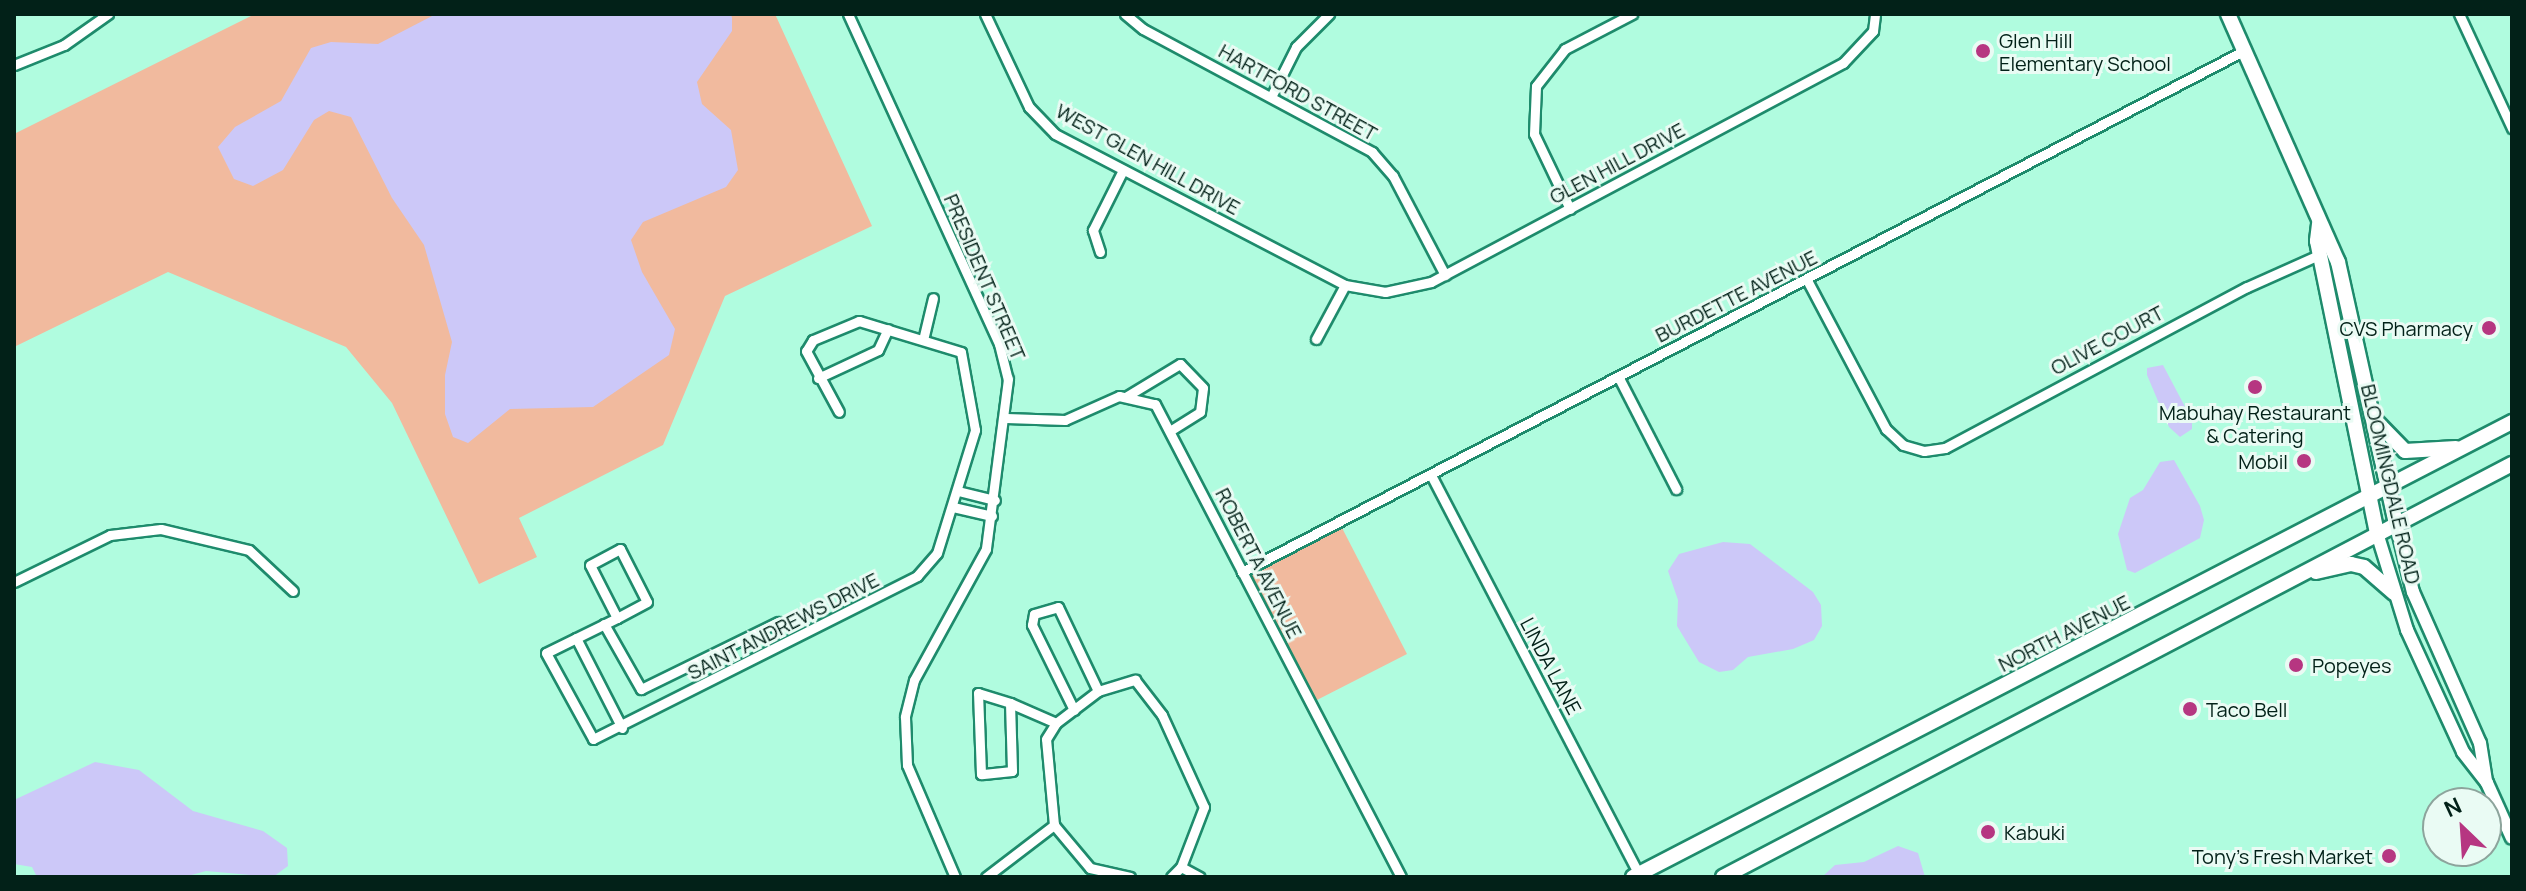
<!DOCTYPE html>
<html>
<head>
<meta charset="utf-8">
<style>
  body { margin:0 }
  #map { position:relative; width:2526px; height:891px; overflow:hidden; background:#b0fcdf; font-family:Manrope,sans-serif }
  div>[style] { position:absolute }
  .green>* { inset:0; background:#f1ba9e }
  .water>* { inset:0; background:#ccc8f8 }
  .roads { filter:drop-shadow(2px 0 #1e8b6c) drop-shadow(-2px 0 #1e8b6c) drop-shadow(0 2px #1e8b6c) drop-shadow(0 -2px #1e8b6c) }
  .minor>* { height:9px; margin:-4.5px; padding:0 4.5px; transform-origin:4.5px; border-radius:4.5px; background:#fff }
  .tertiary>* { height:12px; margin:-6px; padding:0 6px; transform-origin:6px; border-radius:6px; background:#fff }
  .secondary>* { height:14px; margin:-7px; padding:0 7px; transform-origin:7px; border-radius:7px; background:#fff }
  .primary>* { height:14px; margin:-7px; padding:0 7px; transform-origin:7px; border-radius:7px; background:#fff }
  .dots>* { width:22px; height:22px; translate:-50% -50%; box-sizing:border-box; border:4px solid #eafbf4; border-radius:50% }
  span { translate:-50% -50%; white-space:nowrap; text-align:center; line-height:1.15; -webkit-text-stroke:6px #eafbf4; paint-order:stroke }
  .poi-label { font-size:20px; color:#022118 }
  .left { translate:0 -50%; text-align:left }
  .right { translate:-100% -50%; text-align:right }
  .street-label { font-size:20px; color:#022118 }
  .frame { position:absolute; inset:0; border:16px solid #022118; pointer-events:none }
  .north { position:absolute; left:2422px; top:787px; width:80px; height:80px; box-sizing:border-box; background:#eafbf4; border:2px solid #8da49c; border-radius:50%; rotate:335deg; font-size:22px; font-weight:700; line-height:32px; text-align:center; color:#022118 }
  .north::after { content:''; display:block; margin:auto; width:28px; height:36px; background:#b63681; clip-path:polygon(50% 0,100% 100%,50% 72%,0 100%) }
</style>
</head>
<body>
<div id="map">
  <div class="green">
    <i style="clip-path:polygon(255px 14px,775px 14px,872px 226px,725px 296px,663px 445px,519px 518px,537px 557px,479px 584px,392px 403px,346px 347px,168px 272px,14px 347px,14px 134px)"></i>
    <i style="clip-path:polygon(1340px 524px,1407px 654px,1313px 702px,1246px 572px)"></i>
  </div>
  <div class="water">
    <i style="clip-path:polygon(436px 14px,731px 14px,732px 18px,732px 31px,697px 82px,702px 104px,731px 130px,738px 170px,726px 187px,643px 222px,631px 240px,642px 272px,675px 329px,669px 355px,593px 407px,510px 409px,468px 443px,453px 437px,445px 414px,445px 375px,452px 342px,424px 245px,392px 198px,351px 117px,329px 111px,314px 120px,283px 170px,253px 186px,234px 179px,218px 147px,235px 127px,281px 101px,311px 48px,331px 42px,378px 44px)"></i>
    <i style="clip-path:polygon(2163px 365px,2192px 420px,2192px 429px,2180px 437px,2169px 427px,2147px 375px,2147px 368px)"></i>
    <i style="clip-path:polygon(2174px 460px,2200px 506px,2204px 520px,2200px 538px,2135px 573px,2127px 570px,2118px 534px,2130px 498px,2143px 490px,2160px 462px)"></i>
    <i style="clip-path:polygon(1723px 542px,1750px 544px,1813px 592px,1821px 605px,1822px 626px,1814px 640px,1793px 649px,1748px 657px,1733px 670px,1719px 672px,1699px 662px,1677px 626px,1678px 600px,1668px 571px,1679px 554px)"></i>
    <i style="clip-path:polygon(95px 762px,139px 770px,193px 811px,263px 831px,287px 848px,288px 866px,273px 877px,206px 871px,184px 877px,37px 877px,32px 867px,14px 864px,14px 800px)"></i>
    <i style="clip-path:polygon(1898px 846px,1918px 853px,1925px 877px,1822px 877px,1835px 865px,1864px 862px)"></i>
  </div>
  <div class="roads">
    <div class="minor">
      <i style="left:848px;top:14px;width:363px;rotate:65.4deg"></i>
      <i style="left:999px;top:344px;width:36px;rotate:76deg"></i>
      <i style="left:1008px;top:379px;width:171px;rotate:97.4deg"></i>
      <i style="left:986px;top:549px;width:149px;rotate:118.8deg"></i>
      <i style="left:914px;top:680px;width:38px;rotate:104deg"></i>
      <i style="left:905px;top:717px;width:48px;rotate:87.6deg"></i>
      <i style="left:907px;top:765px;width:122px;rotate:66.8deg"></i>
      <i style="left:985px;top:14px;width:103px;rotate:64.7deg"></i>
      <i style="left:1029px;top:107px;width:37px;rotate:46deg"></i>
      <i style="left:1055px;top:134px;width:327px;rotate:27.5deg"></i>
      <i style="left:1345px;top:285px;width:41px;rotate:9.9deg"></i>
      <i style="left:1385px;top:292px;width:47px;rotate:-12.3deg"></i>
      <i style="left:1431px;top:282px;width:467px;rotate:-28deg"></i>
      <i style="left:1843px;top:63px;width:44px;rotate:-46.8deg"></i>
      <i style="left:1873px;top:31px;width:17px;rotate:-83deg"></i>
      <i style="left:1125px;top:14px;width:23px;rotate:40deg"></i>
      <i style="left:1143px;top:29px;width:260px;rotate:28.2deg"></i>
      <i style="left:1372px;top:152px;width:32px;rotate:49deg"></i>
      <i style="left:1393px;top:176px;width:112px;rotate:62.3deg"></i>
      <i style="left:2459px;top:14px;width:126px;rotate:65.1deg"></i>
      <i style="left:14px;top:65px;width:54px;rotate:-21.8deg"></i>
      <i style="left:64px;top:45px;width:54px;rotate:-35.2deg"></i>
      <i style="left:1272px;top:95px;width:54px;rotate:-63.4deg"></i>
      <i style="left:1296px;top:47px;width:47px;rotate:-45deg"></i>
      <i style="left:1570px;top:209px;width:83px;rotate:-115.6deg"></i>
      <i style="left:1534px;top:134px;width:48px;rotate:-87.6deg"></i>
      <i style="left:1536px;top:86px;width:47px;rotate:-51.9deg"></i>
      <i style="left:1565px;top:49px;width:76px;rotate:-27.6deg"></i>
      <i style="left:1100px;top:252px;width:23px;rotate:-108deg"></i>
      <i style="left:1093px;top:230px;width:67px;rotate:-63.4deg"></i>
      <i style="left:1807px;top:280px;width:169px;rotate:62.1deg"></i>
      <i style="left:1886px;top:429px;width:23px;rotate:43deg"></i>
      <i style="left:1903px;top:445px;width:22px;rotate:16deg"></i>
      <i style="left:1924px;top:451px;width:21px;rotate:-8deg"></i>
      <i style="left:1945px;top:448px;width:342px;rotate:-28.1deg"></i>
      <i style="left:2247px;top:287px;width:81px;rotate:-24deg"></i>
      <i style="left:1316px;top:339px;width:61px;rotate:-61.8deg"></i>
      <i style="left:923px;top:340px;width:43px;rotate:-76.6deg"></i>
      <i style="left:818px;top:378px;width:66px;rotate:-25deg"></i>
      <i style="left:878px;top:350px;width:23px;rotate:-65deg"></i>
      <i style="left:1619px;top:378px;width:125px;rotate:62.8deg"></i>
      <i style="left:1127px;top:396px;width:62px;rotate:-31.1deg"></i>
      <i style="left:1180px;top:364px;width:33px;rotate:46deg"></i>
      <i style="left:1203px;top:388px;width:24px;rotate:97deg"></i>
      <i style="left:1200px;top:412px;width:32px;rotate:148deg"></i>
      <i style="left:1006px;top:418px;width:59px;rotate:1.9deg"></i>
      <i style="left:1065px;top:420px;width:59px;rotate:-24deg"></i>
      <i style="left:1119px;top:396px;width:37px;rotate:13deg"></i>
      <i style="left:1155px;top:404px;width:533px;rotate:62.52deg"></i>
      <i style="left:1431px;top:475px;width:450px;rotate:62.5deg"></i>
      <i style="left:958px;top:491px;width:38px;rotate:14deg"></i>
      <i style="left:953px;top:507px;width:40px;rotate:13deg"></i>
      <i style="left:1242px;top:572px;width:1131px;rotate:-27.49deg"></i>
      <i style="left:14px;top:582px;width:107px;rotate:-26.1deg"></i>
      <i style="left:110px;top:535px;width:51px;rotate:-6.7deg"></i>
      <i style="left:161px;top:529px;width:90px;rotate:13.4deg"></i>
      <i style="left:249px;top:550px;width:60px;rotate:43deg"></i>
      <i style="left:617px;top:618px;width:59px;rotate:-117deg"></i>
      <i style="left:590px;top:565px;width:34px;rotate:-28deg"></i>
      <i style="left:620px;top:549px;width:59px;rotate:63deg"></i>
      <i style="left:647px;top:602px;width:34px;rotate:152deg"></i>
      <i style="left:617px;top:618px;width:79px;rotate:153.8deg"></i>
      <i style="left:546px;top:653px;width:98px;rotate:61.3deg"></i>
      <i style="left:593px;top:739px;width:363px;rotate:-26.7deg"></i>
      <i style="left:917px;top:576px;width:30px;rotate:-49deg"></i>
      <i style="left:937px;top:553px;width:129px;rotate:-72.8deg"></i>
      <i style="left:975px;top:430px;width:79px;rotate:-100.2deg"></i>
      <i style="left:961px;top:352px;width:107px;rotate:-163.1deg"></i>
      <i style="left:859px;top:321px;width:50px;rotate:157.6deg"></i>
      <i style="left:813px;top:340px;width:13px;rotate:122deg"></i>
      <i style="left:806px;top:351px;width:69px;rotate:61.6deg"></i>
      <i style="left:604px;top:624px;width:75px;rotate:60.4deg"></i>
      <i style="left:641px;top:689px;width:153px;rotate:-26.1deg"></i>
      <i style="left:576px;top:638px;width:101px;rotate:62.9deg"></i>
      <i style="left:1010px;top:703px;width:68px;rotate:88.3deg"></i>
      <i style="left:1012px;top:771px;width:31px;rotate:174deg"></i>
      <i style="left:981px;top:774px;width:81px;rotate:-92.1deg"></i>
      <i style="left:978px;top:693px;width:34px;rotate:17deg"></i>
      <i style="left:1010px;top:703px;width:50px;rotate:23.5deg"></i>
      <i style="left:1074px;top:710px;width:95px;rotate:-116.3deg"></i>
      <i style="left:1032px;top:625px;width:11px;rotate:-80deg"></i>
      <i style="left:1034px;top:614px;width:25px;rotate:-16deg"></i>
      <i style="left:1058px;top:607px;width:93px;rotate:64.5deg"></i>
      <i style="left:1181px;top:867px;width:21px;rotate:28deg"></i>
      <i style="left:986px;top:877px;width:86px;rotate:-37.4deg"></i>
      <i style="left:1130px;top:877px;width:41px;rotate:-167.3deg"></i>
      <i style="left:1090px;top:868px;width:56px;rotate:-129.9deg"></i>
      <i style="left:1054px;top:825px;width:86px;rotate:-95.3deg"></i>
      <i style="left:1046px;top:739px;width:19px;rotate:-58deg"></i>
      <i style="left:1056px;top:723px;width:53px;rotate:-37.3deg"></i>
      <i style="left:1098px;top:691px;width:39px;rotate:-17deg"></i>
      <i style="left:1135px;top:680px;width:44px;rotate:52.4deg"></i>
      <i style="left:1162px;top:715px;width:101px;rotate:65.5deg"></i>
      <i style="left:1204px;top:807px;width:64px;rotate:111deg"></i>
      <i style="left:1181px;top:867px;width:14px;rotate:135deg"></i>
    </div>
    <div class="tertiary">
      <i style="left:2396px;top:523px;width:71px;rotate:76.2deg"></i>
      <i style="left:2413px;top:592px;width:165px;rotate:66.1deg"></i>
      <i style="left:2480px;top:743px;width:36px;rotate:81deg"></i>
      <i style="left:2377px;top:533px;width:102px;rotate:72.8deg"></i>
      <i style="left:2407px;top:630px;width:134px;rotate:65.3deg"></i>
      <i style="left:2463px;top:752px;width:39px;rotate:52deg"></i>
      <i style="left:2487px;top:783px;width:60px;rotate:65.6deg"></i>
    </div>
    <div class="secondary">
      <i style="left:2228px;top:14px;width:271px;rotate:66.1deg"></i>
      <i style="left:2338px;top:262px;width:267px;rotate:77.5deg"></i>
      <i style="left:2319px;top:224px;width:17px;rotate:97deg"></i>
      <i style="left:2317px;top:241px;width:298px;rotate:78.4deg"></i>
    </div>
    <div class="primary">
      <i style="left:2375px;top:420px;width:43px;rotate:45.9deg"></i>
      <i style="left:2405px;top:451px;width:51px;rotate:-3.4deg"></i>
      <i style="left:2316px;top:572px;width:36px;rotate:-13deg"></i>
      <i style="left:2351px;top:564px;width:13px;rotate:13deg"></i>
      <i style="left:2364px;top:567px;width:40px;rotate:41deg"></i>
      <i style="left:1633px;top:877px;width:990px;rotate:-27.37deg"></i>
      <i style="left:1723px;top:877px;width:891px;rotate:-27.63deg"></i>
    </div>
  </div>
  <div class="dots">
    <i style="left:1983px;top:51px;background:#b63681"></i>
    <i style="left:2489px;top:328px;background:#b63681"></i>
    <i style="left:2255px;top:387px;background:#b63681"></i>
    <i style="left:2304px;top:461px;background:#b63681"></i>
    <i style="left:2296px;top:665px;background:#b63681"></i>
    <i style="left:2190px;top:709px;background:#b63681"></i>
    <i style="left:1988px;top:832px;background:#b63681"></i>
    <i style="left:2389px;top:856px;background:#b63681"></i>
  </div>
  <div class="poi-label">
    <span class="left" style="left:1999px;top:52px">Glen Hill<br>Elementary School</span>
    <span class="right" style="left:2473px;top:328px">CVS Pharmacy</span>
    <span style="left:2255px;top:424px">Mabuhay Restaurant<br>&amp; Catering</span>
    <span class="right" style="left:2288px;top:461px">Mobil</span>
    <span class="left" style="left:2312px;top:665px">Popeyes</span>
    <span class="left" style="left:2206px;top:709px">Taco Bell</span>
    <span class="left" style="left:2004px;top:832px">Kabuki</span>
    <span class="right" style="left:2373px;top:856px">Tony's Fresh Market</span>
  </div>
  <div class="street-label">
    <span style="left:1298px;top:92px;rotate:29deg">HARTFORD STREET</span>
    <span style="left:1148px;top:159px;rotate:29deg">WEST GLEN HILL DRIVE</span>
    <span style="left:1617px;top:163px;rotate:-28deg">GLEN HILL DRIVE</span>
    <span style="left:985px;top:277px;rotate:67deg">PRESIDENT STREET</span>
    <span style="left:1736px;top:296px;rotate:-27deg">BURDETTE AVENUE</span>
    <span style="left:2107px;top:340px;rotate:-28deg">OLIVE COURT</span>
    <span style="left:2391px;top:484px;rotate:77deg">BLOOMINGDALE ROAD</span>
    <span style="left:1259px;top:563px;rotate:63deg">ROBERTA AVENUE</span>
    <span style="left:783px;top:626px;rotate:-27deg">SAINT ANDREWS DRIVE</span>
    <span style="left:2064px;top:633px;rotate:-27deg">NORTH AVENUE</span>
    <span style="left:1551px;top:666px;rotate:62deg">LINDA LANE</span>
  </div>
  <div class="frame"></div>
  <div class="north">N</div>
</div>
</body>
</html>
